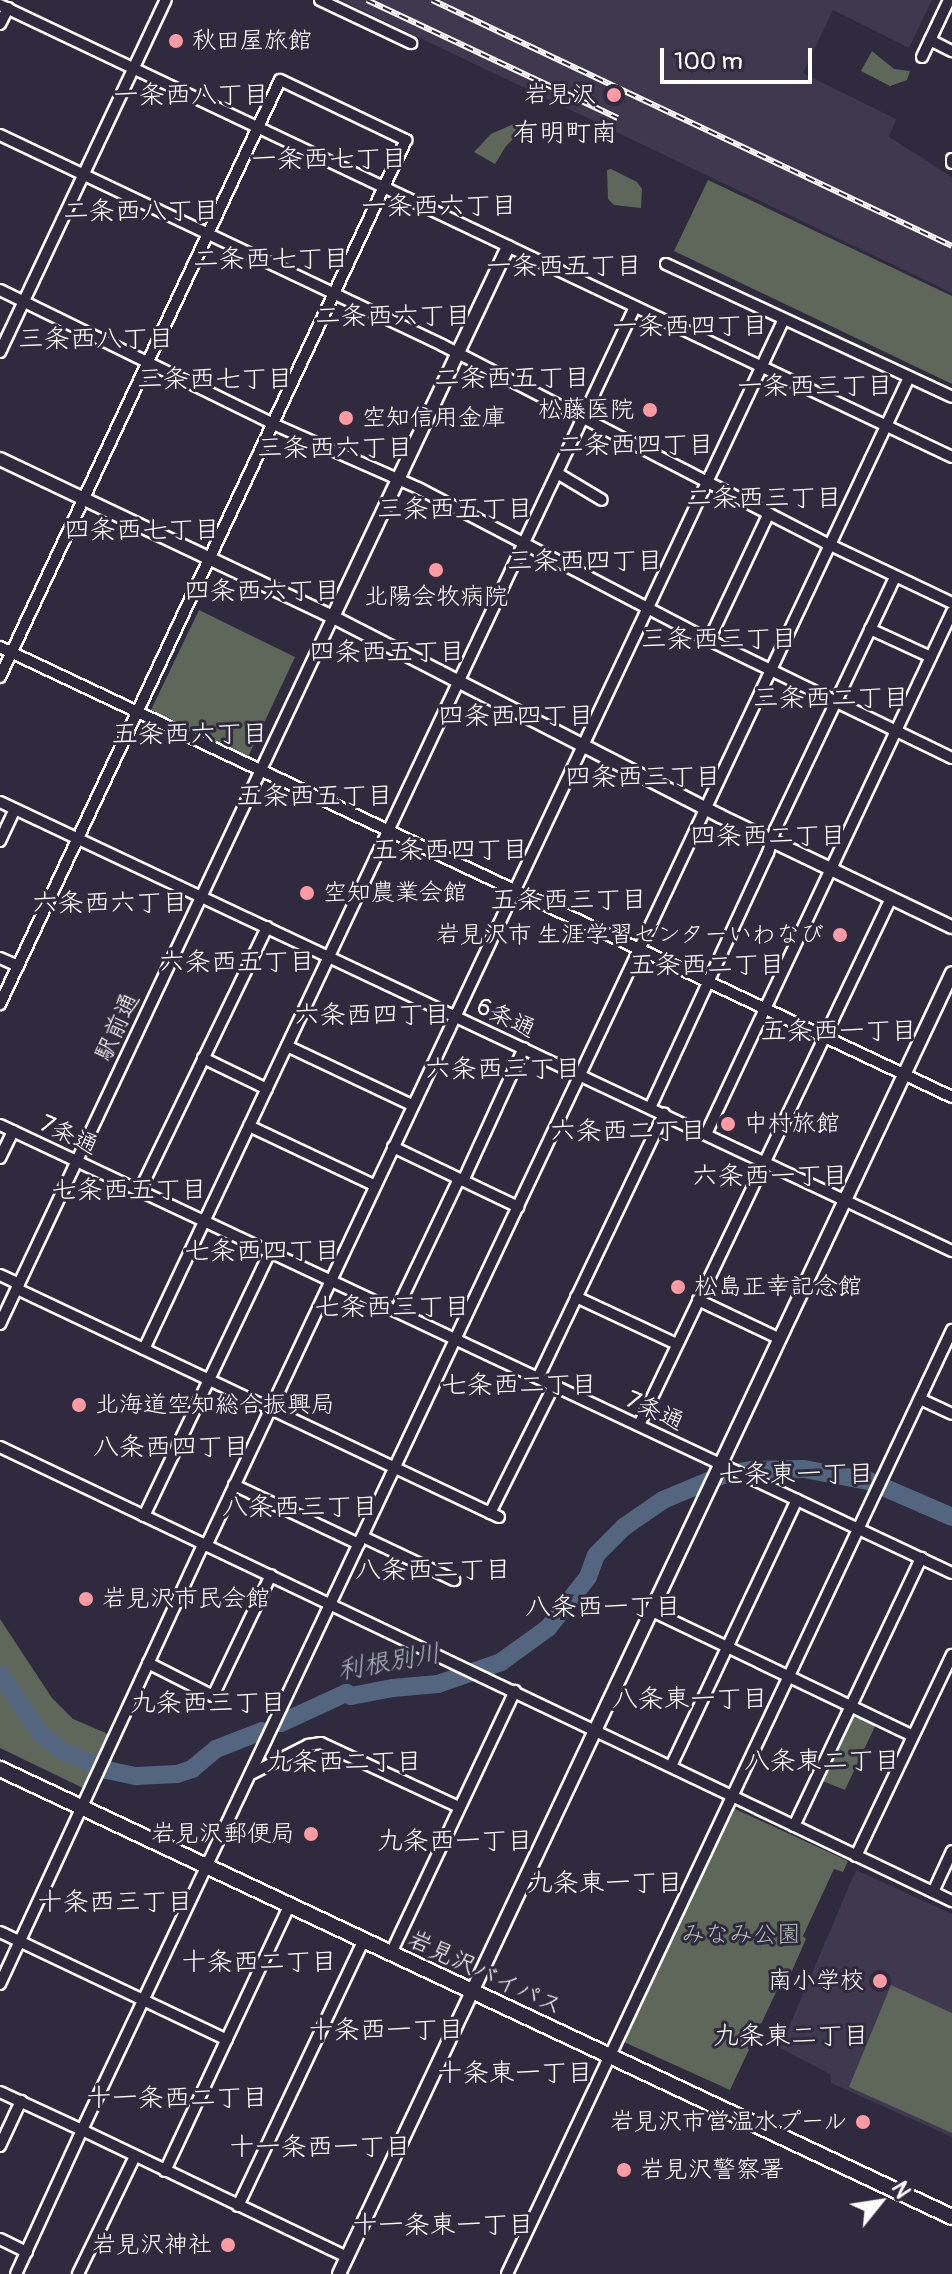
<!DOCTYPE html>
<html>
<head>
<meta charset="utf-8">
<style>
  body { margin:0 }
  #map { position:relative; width:952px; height:2274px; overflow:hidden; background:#2f2a3d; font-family:Pangolin,"Klee One",sans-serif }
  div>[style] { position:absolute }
  .built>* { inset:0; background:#3f384f }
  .green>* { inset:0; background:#5f675a }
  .river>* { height:18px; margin:-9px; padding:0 9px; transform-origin:9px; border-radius:9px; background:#54667f }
  .roads { filter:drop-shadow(2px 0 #fff) drop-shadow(-2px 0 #fff) drop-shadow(0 2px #fff) drop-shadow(0 -2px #fff) }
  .minor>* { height:10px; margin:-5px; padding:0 5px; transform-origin:5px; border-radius:5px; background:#2f2a3d }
  .major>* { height:12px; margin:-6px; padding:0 6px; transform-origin:6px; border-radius:6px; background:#2f2a3d }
  .highway>* { height:14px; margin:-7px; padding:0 7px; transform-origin:7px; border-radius:7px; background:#2f2a3d }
  .rail>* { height:6px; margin-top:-3px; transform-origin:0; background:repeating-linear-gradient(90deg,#2f2a3d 0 9px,#fff 0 18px); box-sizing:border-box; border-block:2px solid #fff }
  .dots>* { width:22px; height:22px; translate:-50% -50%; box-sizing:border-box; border:4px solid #2f2a3d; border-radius:50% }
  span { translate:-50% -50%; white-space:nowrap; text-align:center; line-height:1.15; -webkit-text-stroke:6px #2f2a3d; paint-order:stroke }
  .poi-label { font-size:24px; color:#fff }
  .left { translate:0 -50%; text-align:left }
  .right { translate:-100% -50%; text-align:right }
  .street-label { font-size:24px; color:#fff }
  .park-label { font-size:24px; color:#b7bbb5 }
  .neighbourhood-label { font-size:26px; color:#fff }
  .water-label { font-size:26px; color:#b2bac5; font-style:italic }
  .north { position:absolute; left:840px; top:2162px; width:80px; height:80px; -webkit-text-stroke:6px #2f2a3d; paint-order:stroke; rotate:60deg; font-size:22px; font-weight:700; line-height:32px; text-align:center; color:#fff }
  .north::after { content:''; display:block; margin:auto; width:28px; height:36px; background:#fff; clip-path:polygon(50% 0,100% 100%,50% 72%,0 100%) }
  .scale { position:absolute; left:660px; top:48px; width:152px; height:36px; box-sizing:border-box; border:4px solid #fff; border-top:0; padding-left:10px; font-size:24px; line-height:28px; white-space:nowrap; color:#fff; -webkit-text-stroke:6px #2f2a3d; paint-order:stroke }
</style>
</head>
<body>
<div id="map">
  <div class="built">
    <i style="clip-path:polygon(341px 0,932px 0,909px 48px,833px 10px,803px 73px,896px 119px,889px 137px,952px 177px,952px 293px)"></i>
    <i style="clip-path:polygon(856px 1870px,952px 1914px,952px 2137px,831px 2083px,830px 2074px,780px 2048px)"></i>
  </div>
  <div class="green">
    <i style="clip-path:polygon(872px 51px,894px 69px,910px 71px,907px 80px,890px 86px,861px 71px)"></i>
    <i style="clip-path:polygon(518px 122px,523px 129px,506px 146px,495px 164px,474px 152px,491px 134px)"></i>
    <i style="clip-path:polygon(611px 169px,637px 182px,642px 189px,641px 208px,614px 205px,608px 199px,607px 170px)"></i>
    <i style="clip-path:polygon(708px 180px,952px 296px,952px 384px,674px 251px)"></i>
    <i style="clip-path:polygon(199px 610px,295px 657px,248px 757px,151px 710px)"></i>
    <i style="clip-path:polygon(0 1619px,52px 1698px,73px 1719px,108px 1734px,83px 1788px,0 1748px)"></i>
    <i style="clip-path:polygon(852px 1710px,877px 1722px,845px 1790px,820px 1780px)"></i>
    <i style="clip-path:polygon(733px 1808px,848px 1861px,843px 1872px,834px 1869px,803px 1936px,806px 1939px,784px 1989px,777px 1990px,730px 2090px,624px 2042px)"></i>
    <i style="clip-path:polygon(891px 1985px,952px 2013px,952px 2133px,849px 2087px)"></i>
  </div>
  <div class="river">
    <i style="left:0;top:1674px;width:73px;rotate:55.7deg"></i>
    <i style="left:41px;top:1734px;width:28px;rotate:38deg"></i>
    <i style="left:63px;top:1751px;width:48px;rotate:23.4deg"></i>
    <i style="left:107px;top:1770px;width:30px;rotate:12deg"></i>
    <i style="left:136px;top:1776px;width:41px;rotate:-2.8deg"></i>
    <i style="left:177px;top:1774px;width:16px;rotate:-18deg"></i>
    <i style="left:192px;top:1769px;width:31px;rotate:-40deg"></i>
    <i style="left:216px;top:1749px;width:49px;rotate:-21.4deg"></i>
    <i style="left:281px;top:1723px;width:72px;rotate:-24.8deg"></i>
    <i style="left:346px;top:1693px;width:6px;rotate:31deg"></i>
    <i style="left:351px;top:1696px;width:43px;rotate:-10.8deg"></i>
    <i style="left:393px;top:1688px;width:45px;rotate:-5.1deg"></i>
    <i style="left:438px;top:1684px;width:67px;rotate:-19.2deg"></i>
    <i style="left:501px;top:1662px;width:58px;rotate:-35.9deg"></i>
    <i style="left:548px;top:1628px;width:65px;rotate:-51.9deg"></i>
    <i style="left:588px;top:1577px;width:23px;rotate:-70deg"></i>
    <i style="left:596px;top:1555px;width:40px;rotate:-45deg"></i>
    <i style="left:624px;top:1527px;width:47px;rotate:-34.7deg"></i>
    <i style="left:663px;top:1500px;width:62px;rotate:-22.8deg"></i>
    <i style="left:720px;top:1476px;width:33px;rotate:-11deg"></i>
    <i style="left:752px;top:1470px;width:52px;rotate:-1.1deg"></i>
    <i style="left:804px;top:1469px;width:66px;rotate:10.5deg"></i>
    <i style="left:869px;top:1481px;width:90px;rotate:23.4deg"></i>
  </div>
  <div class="roads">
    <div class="minor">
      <i style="left:320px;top:0;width:101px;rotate:25.3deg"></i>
      <i style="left:0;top:5px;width:1054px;rotate:25.4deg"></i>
      <i style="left:0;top:24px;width:18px;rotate:-63deg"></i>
      <i style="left:930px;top:40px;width:25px;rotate:27deg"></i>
      <i style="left:922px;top:57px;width:63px;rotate:-64.7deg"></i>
      <i style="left:0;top:135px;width:489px;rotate:25.4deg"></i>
      <i style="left:442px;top:345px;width:437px;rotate:27.3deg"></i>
      <i style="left:830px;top:545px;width:135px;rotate:25.4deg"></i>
      <i style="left:952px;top:159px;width:4px;rotate:90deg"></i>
      <i style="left:666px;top:264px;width:315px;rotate:24.9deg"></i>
      <i style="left:0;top:290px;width:304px;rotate:26.1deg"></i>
      <i style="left:273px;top:424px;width:158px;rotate:23.8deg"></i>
      <i style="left:418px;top:488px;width:328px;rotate:27.6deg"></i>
      <i style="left:709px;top:640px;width:270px;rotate:25.9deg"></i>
      <i style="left:0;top:352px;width:389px;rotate:-64.8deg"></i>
      <i style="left:557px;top:473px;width:52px;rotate:31deg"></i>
      <i style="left:870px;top:629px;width:67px;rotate:24.7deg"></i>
      <i style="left:709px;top:640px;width:140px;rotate:-64.7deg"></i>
      <i style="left:0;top:647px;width:1053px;rotate:25.3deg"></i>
      <i style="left:0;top:677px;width:659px;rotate:-64.87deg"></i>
      <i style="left:280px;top:80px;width:140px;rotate:25.5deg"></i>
      <i style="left:406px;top:140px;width:955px;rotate:115.17deg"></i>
      <i style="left:0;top:802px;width:1053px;rotate:25.25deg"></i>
      <i style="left:0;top:841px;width:35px;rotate:-65deg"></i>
      <i style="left:0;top:958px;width:20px;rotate:24deg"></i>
      <i style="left:287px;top:1046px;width:138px;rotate:25.3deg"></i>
      <i style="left:203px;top:1058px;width:71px;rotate:25.8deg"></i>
      <i style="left:650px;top:1108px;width:281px;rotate:-65.2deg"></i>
      <i style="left:768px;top:853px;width:24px;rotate:-73deg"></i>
      <i style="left:775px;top:830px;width:280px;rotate:-64.6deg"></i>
      <i style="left:0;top:1125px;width:1052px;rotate:25.2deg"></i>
      <i style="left:249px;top:1126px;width:138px;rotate:25.3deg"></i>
      <i style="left:706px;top:1134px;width:577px;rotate:-64.77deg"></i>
      <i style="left:393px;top:1147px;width:139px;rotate:25.6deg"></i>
      <i style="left:0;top:1158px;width:30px;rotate:-64deg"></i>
      <i style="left:463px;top:1181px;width:146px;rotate:-65.4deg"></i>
      <i style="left:140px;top:1190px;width:292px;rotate:-64.2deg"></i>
      <i style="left:0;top:1275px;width:21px;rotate:25deg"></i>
      <i style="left:17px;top:1289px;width:533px;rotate:25.32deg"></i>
      <i style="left:576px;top:1297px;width:111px;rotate:25deg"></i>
      <i style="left:698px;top:1300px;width:91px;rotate:25.4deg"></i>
      <i style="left:396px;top:1311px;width:146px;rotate:-64.5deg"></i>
      <i style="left:0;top:1324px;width:781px;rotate:-64.78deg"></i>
      <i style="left:144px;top:1349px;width:1152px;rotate:-64.77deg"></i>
      <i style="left:538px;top:1378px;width:293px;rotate:-64.5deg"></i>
      <i style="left:920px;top:1399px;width:35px;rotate:25deg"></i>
      <i style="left:639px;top:1425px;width:584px;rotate:-64.44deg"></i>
      <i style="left:0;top:1447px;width:1055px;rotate:25.5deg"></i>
      <i style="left:234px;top:1485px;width:138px;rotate:25.3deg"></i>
      <i style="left:490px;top:1513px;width:143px;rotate:-63.4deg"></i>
      <i style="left:144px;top:1516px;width:293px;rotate:-64.5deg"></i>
      <i style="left:363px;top:1537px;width:101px;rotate:25.3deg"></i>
      <i style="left:206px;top:1546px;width:1356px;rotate:-64.78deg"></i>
      <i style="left:652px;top:1611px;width:289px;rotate:25.6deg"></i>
      <i style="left:148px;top:1663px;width:73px;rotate:26.9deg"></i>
      <i style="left:213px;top:1696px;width:134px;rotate:-64.4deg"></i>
      <i style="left:672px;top:1764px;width:292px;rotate:-64.7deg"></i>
      <i style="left:253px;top:1773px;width:62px;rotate:-27deg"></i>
      <i style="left:308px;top:1745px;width:13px;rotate:-9deg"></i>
      <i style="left:321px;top:1743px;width:152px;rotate:24.9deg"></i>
      <i style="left:794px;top:1826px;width:297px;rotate:-64.6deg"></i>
      <i style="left:856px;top:1856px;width:223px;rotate:-64.5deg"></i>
      <i style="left:933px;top:1892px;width:45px;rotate:-65.1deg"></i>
      <i style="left:0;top:1932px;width:251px;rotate:25.4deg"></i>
      <i style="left:391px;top:1953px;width:290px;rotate:-64.7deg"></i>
      <i style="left:0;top:1984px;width:485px;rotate:-65.2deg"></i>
      <i style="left:0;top:2092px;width:90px;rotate:24.9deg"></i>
      <i style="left:82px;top:2130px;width:158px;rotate:114.6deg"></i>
      <i style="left:0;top:2146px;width:50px;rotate:-65deg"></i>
      <i style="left:165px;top:2171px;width:293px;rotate:-64.9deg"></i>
      <i style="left:238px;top:2206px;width:294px;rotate:-64.7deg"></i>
      <i style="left:0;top:2239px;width:30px;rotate:26deg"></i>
      <i style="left:347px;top:2257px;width:294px;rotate:-154.4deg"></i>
      <i style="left:82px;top:2130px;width:1938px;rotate:-64.74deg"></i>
      <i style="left:78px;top:2274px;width:131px;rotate:-64.2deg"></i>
      <i style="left:507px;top:2274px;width:1044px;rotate:-64.76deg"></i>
    </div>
    <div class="major">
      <i style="left:0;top:459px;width:369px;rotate:25.4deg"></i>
      <i style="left:333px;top:617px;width:435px;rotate:27.2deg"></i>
      <i style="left:720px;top:816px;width:257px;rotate:25.6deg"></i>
      <i style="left:333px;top:617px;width:409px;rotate:-64.7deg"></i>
      <i style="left:339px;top:2274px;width:1438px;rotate:-64.77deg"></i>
    </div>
    <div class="highway">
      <i style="left:0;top:1769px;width:1052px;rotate:25.2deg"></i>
    </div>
  </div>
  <div class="rail">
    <i style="left:367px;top:0;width:277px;rotate:25.2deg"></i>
    <i style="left:432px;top:0;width:575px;rotate:25.32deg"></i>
  </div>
  <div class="dots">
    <i style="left:176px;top:41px;background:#ff9aa2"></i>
    <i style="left:614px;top:95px;background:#ff9aa2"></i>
    <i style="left:650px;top:410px;background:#ff9aa2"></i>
    <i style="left:346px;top:418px;background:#ff9aa2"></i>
    <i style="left:436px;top:570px;background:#ff9aa2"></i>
    <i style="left:307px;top:893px;background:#ff9aa2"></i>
    <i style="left:840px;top:935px;background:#ff9aa2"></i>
    <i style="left:728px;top:1124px;background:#ff9aa2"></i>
    <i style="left:678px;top:1287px;background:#ff9aa2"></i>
    <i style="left:79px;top:1405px;background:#ff9aa2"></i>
    <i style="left:86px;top:1599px;background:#ff9aa2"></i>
    <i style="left:311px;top:1834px;background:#ff9aa2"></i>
    <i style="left:880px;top:1981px;background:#ff9aa2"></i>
    <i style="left:863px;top:2122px;background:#ff9aa2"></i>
    <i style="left:624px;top:2170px;background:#ff9aa2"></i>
    <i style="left:228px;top:2245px;background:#ff9aa2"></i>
  </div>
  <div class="poi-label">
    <span class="left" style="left:192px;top:41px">秋田屋旅館</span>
    <span class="right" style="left:596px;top:95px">岩見沢</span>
    <span class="right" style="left:634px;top:410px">松藤医院</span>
    <span class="left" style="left:362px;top:418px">空知信用金庫</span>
    <span style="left:436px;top:597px">北陽会牧病院</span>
    <span class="left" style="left:323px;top:893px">空知農業会館</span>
    <span class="right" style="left:824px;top:935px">岩見沢市 生涯学習センターいわなび</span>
    <span class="left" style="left:744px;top:1124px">中村旅館</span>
    <span class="left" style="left:694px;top:1287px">松島正幸記念館</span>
    <span class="left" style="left:95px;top:1405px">北海道空知総合振興局</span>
    <span class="left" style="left:102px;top:1599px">岩見沢市民会館</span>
    <span class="right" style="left:295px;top:1834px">岩見沢郵便局</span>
    <span class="right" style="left:864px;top:1981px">南小学校</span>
    <span class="right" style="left:847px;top:2122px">岩見沢市営温水プール</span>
    <span class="left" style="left:640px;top:2170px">岩見沢警察署</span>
    <span class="right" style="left:212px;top:2245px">岩見沢神社</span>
  </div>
  <div class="street-label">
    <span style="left:506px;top:1018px;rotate:25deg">6条通</span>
    <span style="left:117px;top:1027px;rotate:-65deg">駅前通</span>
    <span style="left:69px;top:1135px;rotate:25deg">7条通</span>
    <span style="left:655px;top:1411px;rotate:25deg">7条通</span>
    <span style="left:485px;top:1973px;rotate:25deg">岩見沢バイパス</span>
  </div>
  <div class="park-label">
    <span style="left:741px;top:1935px">みなみ公園</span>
  </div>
  <div class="neighbourhood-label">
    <span style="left:191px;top:96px">一条西八丁目</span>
    <span style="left:565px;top:134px">有明町南</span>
    <span style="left:329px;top:160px">一条西七丁目</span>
    <span style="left:439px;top:207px">一条西六丁目</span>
    <span style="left:141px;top:212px">二条西八丁目</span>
    <span style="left:271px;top:260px">二条西七丁目</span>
    <span style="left:564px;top:267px">一条西五丁目</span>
    <span style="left:393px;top:317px">二条西六丁目</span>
    <span style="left:690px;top:327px">一条西四丁目</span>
    <span style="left:96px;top:340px">三条西八丁目</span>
    <span style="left:512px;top:379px">二条西五丁目</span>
    <span style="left:215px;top:380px">三条西七丁目</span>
    <span style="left:815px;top:387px">一条西三丁目</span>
    <span style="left:636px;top:446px">二条西四丁目</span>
    <span style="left:335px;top:449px">三条西六丁目</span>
    <span style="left:764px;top:499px">二条西三丁目</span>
    <span style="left:455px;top:510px">三条西五丁目</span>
    <span style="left:142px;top:531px">四条西七丁目</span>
    <span style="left:585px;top:562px">三条西四丁目</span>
    <span style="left:262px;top:592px">四条西六丁目</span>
    <span style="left:719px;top:640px">三条西三丁目</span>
    <span style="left:387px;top:653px">四条西五丁目</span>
    <span style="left:831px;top:699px">三条西二丁目</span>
    <span style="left:516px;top:717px">四条西四丁目</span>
    <span style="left:190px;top:735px">五条西六丁目</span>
    <span style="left:643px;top:778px">四条西三丁目</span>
    <span style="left:315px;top:797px">五条西五丁目</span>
    <span style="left:768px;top:837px">四条西二丁目</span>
    <span style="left:450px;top:851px">五条西四丁目</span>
    <span style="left:569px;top:901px">五条西三丁目</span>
    <span style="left:110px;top:904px">六条西六丁目</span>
    <span style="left:237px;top:963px">六条西五丁目</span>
    <span style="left:707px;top:966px">五条西二丁目</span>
    <span style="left:372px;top:1016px">六条西四丁目</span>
    <span style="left:839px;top:1032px">五条西一丁目</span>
    <span style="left:503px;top:1070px">六条西三丁目</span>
    <span style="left:628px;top:1132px">六条西二丁目</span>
    <span style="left:770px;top:1177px">六条西一丁目</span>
    <span style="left:129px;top:1191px">七条西五丁目</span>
    <span style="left:262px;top:1252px">七条西四丁目</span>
    <span style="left:392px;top:1308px">七条西三丁目</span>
    <span style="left:519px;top:1386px">七条西二丁目</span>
    <span style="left:171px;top:1448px">八条西四丁目</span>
    <span style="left:796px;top:1475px">七条東一丁目</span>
    <span style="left:300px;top:1508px">八条西三丁目</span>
    <span style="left:433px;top:1571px">八条西二丁目</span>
    <span style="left:603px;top:1608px">八条西一丁目</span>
    <span style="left:690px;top:1700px">八条東一丁目</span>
    <span style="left:208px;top:1704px">九条西三丁目</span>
    <span style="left:822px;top:1762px">八条東二丁目</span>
    <span style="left:344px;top:1763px">九条西二丁目</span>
    <span style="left:455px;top:1842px">九条西一丁目</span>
    <span style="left:605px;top:1884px">九条東一丁目</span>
    <span style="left:115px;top:1903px">十条西三丁目</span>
    <span style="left:259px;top:1963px">十条西二丁目</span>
    <span style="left:386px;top:2031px">十条西一丁目</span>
    <span style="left:791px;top:2037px">九条東二丁目</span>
    <span style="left:515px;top:2074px">十条東一丁目</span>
    <span style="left:177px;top:2099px">十一条西二丁目</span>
    <span style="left:320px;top:2148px">十一条西一丁目</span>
    <span style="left:443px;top:2226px">十一条東一丁目</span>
  </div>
  <div class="water-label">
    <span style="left:389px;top:1663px;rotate:-10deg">利根別川</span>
  </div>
  <div class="north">N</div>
  <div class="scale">100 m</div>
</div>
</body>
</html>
